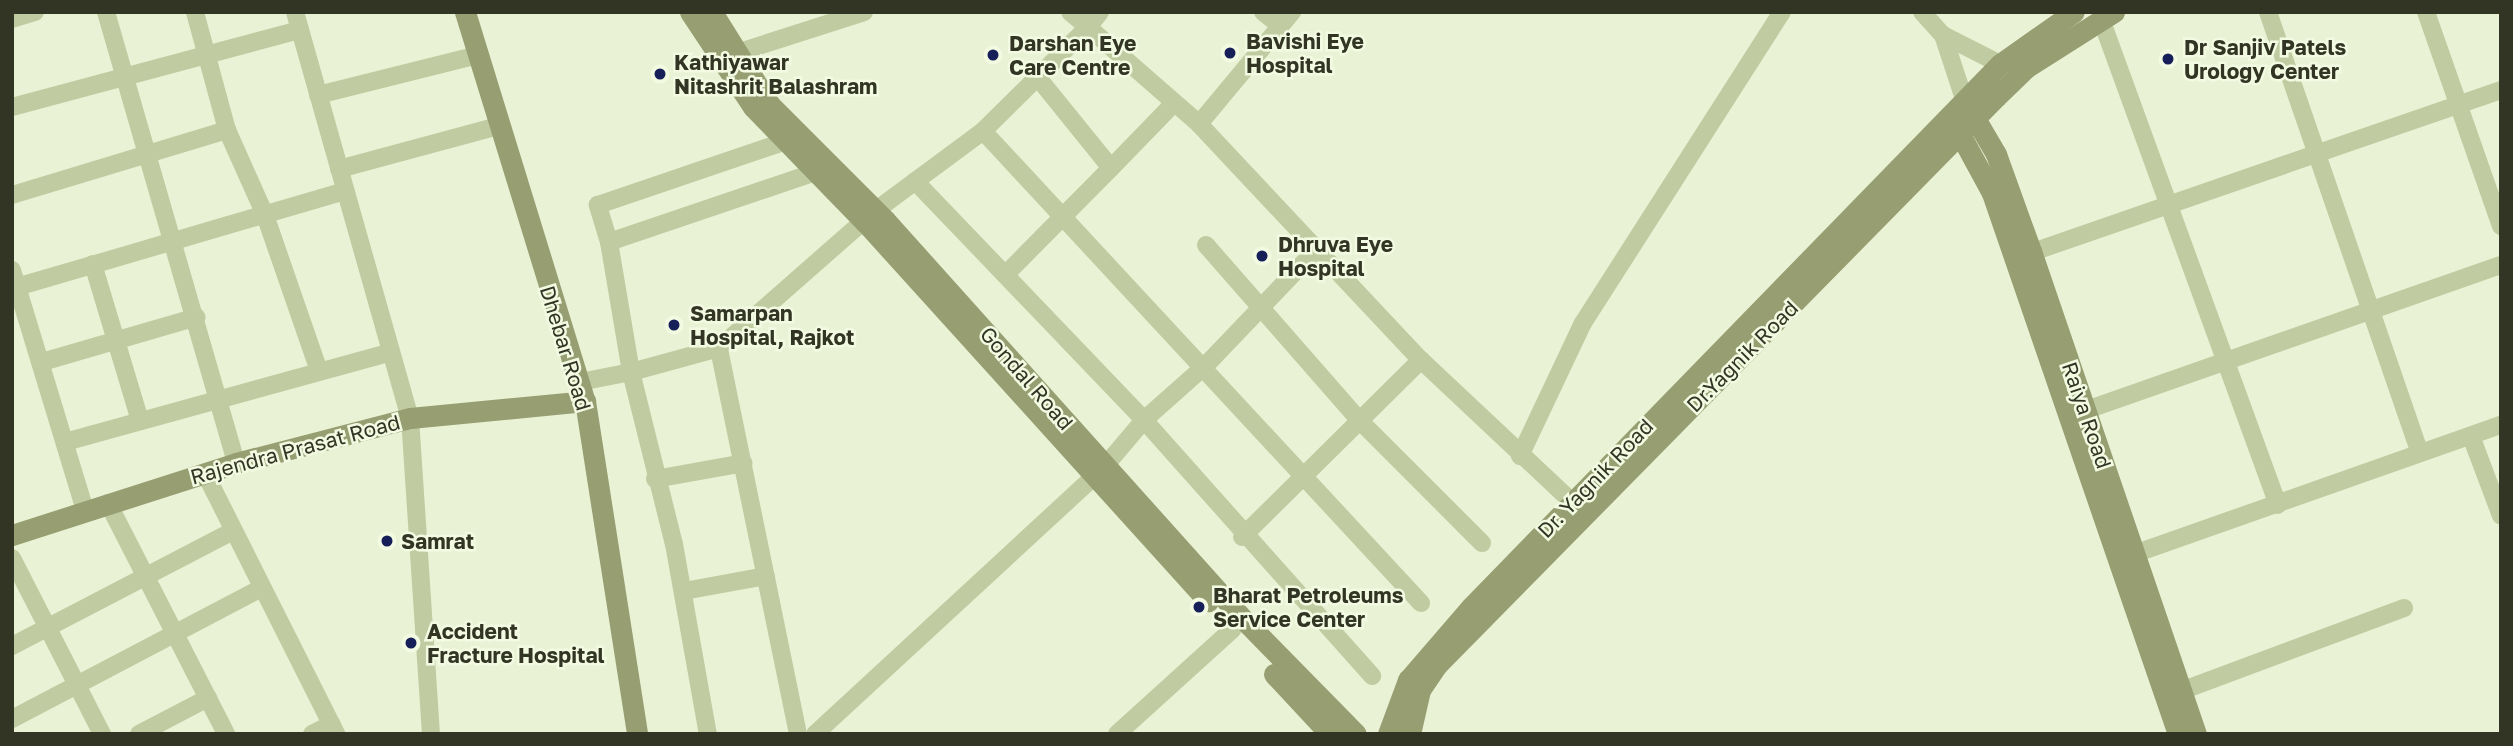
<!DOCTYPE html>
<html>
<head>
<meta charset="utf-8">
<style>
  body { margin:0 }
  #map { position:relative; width:2513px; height:746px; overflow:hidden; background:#e9f2d5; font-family:"Golos Text",sans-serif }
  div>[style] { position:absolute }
  .street>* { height:18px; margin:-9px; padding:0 9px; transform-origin:9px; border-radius:9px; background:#c0cba1 }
  .secondary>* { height:21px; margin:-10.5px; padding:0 10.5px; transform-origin:10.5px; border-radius:10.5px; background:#979e72 }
  .dots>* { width:19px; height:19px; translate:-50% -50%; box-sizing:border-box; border:4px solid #f2fae2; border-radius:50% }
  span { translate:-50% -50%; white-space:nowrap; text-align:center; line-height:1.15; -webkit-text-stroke:5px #f2fae2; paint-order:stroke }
  .poi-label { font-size:21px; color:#333524; font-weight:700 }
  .left { translate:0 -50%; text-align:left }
  .street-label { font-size:21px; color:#333524 }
  .frame { position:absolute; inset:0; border:14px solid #333524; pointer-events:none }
</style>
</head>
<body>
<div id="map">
  <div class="street">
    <i style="left:106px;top:12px;width:469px;rotate:73.9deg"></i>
    <i style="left:295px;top:12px;width:422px;rotate:74.2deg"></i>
    <i style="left:410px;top:418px;width:317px;rotate:86.2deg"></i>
    <i style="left:1070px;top:12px;width:23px;rotate:40deg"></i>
    <i style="left:1088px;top:27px;width:19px;rotate:-51deg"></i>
    <i style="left:1263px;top:12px;width:22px;rotate:39deg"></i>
    <i style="left:1922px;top:12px;width:31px;rotate:48deg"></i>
    <i style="left:1943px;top:35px;width:64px;rotate:27deg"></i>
    <i style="left:2268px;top:12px;width:466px;rotate:71deg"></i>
    <i style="left:2426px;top:12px;width:227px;rotate:70.7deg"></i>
    <i style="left:12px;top:19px;width:24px;rotate:-17deg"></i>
    <i style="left:2101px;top:19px;width:517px;rotate:69.99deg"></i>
    <i style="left:1943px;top:35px;width:71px;rotate:71.8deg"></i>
    <i style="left:724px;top:57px;width:147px;rotate:-17.8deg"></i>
    <i style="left:318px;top:95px;width:165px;rotate:-14deg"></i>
    <i style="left:12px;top:107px;width:298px;rotate:-15deg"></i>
    <i style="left:1199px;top:124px;width:146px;rotate:-50.3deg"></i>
    <i style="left:227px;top:130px;width:93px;rotate:65.9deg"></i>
    <i style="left:265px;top:215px;width:162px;rotate:70.9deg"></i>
    <i style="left:983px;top:131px;width:644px;rotate:47.14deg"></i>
    <i style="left:1111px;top:168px;width:91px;rotate:-45.9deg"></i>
    <i style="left:339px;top:169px;width:165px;rotate:-15.1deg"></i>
    <i style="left:915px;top:181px;width:331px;rotate:46.2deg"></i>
    <i style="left:1144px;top:420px;width:343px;rotate:48.3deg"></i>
    <i style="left:12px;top:195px;width:225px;rotate:-16.8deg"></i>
    <i style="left:227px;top:130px;width:122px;rotate:-105.2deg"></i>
    <i style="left:609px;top:242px;width:39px;rotate:-107deg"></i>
    <i style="left:598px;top:205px;width:199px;rotate:-18.8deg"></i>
    <i style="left:1206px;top:245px;width:232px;rotate:48.8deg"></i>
    <i style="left:1359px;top:420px;width:174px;rotate:45deg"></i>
    <i style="left:2021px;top:256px;width:508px;rotate:-19.08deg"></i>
    <i style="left:93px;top:264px;width:164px;rotate:73.3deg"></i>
    <i style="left:12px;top:270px;width:251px;rotate:73.1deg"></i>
    <i style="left:1006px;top:274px;width:149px;rotate:-45.3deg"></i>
    <i style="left:1111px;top:168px;width:114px;rotate:-129deg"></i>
    <i style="left:20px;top:286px;width:339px;rotate:-16.3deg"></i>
    <i style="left:719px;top:348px;width:91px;rotate:164.7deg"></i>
    <i style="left:631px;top:372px;width:132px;rotate:-99.6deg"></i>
    <i style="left:609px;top:242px;width:219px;rotate:-18.7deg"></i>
    <i style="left:42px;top:362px;width:161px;rotate:-16.2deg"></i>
    <i style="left:580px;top:382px;width:52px;rotate:-11.1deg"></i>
    <i style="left:631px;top:372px;width:177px;rotate:76deg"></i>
    <i style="left:674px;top:544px;width:193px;rotate:79.9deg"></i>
    <i style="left:2075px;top:414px;width:451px;rotate:-19.3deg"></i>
    <i style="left:2471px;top:436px;width:85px;rotate:69.4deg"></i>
    <i style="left:65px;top:442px;width:338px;rotate:-15.4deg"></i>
    <i style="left:1520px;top:456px;width:147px;rotate:-64.7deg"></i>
    <i style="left:1583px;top:323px;width:369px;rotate:-57.4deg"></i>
    <i style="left:205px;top:473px;width:292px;rotate:63.3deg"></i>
    <i style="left:655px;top:479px;width:90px;rotate:-10.2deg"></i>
    <i style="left:108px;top:503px;width:259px;rotate:62.9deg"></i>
    <i style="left:1242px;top:537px;width:252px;rotate:-44.7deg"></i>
    <i style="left:2134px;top:554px;width:389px;rotate:-19.4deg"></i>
    <i style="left:12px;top:558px;width:198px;rotate:62.9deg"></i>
    <i style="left:684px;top:591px;width:83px;rotate:-10.4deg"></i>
    <i style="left:12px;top:646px;width:249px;rotate:-27.5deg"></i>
    <i style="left:2181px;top:691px;width:238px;rotate:-20.4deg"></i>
    <i style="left:12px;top:719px;width:281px;rotate:-27.7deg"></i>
    <i style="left:139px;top:734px;width:78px;rotate:-27.6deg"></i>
    <i style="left:312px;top:734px;width:22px;rotate:-27deg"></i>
    <i style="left:798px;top:734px;width:394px;rotate:-101.6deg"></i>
    <i style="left:719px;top:348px;width:208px;rotate:-41.3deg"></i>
    <i style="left:875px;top:211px;width:134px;rotate:-36.5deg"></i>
    <i style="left:983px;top:131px;width:148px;rotate:-44.7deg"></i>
    <i style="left:1088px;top:27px;width:147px;rotate:41.1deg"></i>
    <i style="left:1199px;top:124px;width:324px;rotate:46.8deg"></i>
    <i style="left:1421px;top:360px;width:207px;rotate:43.2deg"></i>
    <i style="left:815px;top:734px;width:395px;rotate:-42.7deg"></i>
    <i style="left:1105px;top:466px;width:60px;rotate:-49.7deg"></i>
    <i style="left:1144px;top:420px;width:83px;rotate:-41.6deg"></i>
    <i style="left:1206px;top:365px;width:161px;rotate:-46.3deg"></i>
    <i style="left:1117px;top:734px;width:156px;rotate:-42.2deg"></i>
  </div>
  <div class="secondary">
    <i style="left:465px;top:12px;width:407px;rotate:72.9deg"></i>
    <i style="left:585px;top:401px;width:337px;rotate:81.1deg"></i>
    <i style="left:690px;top:12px;width:114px;rotate:56.4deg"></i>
    <i style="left:753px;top:107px;width:162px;rotate:45.8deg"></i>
    <i style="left:866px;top:223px;width:510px;rotate:47.86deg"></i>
    <i style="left:712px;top:12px;width:110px;rotate:58.1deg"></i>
    <i style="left:770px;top:105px;width:163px;rotate:45deg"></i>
    <i style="left:885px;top:220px;width:536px;rotate:48.1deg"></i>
    <i style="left:1243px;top:619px;width:161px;rotate:45.5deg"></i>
    <i style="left:1969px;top:108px;width:53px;rotate:59.6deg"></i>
    <i style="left:1996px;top:154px;width:103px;rotate:70.2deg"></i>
    <i style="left:2031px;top:251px;width:510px;rotate:71.14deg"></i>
    <i style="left:1955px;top:125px;width:77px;rotate:61.4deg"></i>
    <i style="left:1992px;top:193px;width:572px;rotate:71.03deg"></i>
    <i style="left:12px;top:535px;width:235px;rotate:-17.8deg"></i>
    <i style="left:236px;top:463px;width:180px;rotate:-14.5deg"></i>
    <i style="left:410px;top:418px;width:176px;rotate:-5.5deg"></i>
    <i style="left:1274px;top:674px;width:82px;rotate:47deg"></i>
    <i style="left:1388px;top:734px;width:58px;rotate:-69.7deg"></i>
    <i style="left:1408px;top:680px;width:96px;rotate:-49.2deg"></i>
    <i style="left:1471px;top:607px;width:758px;rotate:-45.75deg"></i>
    <i style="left:2000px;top:64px;width:90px;rotate:-35.1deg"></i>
    <i style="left:1410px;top:734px;width:45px;rotate:-77.2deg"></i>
    <i style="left:1420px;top:690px;width:30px;rotate:-56deg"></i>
    <i style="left:1437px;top:665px;width:797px;rotate:-45.46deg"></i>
    <i style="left:1996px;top:97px;width:43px;rotate:-44.1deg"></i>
    <i style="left:2027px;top:67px;width:103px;rotate:-32.3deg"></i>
  </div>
  <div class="dots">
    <i style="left:1230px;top:53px;background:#171f59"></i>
    <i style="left:993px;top:55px;background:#171f59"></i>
    <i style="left:2168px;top:59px;background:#171f59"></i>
    <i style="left:660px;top:74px;background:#171f59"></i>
    <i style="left:1262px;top:256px;background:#171f59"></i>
    <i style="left:674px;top:325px;background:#171f59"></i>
    <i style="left:387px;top:541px;background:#171f59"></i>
    <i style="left:1199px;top:607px;background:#171f59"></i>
    <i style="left:411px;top:643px;background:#171f59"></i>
  </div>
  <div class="poi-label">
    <span class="left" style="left:1246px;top:53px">Bavishi Eye<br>Hospital</span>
    <span class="left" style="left:1009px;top:55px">Darshan Eye<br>Care Centre</span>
    <span class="left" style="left:2184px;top:59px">Dr Sanjiv Patels<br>Urology Center</span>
    <span class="left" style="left:674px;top:74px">Kathiyawar<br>Nitashrit Balashram</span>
    <span class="left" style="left:1278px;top:256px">Dhruva Eye<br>Hospital</span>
    <span class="left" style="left:690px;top:325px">Samarpan<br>Hospital, Rajkot</span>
    <span class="left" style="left:401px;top:541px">Samrat</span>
    <span class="left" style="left:1213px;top:607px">Bharat Petroleums<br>Service Center</span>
    <span class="left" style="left:427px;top:643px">Accident<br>Fracture Hospital</span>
  </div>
  <div class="street-label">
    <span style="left:566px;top:348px;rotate:73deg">Dhebar Road</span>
    <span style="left:1742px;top:356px;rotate:-45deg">Dr.Yagnik Road</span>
    <span style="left:1027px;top:378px;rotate:49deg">Gondal Road</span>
    <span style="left:2087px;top:415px;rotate:71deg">Raiya Road</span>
    <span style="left:295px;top:449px;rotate:-15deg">Rajendra Prasat Road</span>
    <span style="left:1595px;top:478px;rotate:-46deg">Dr. Yagnik Road</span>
  </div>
  <div class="frame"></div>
</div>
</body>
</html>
